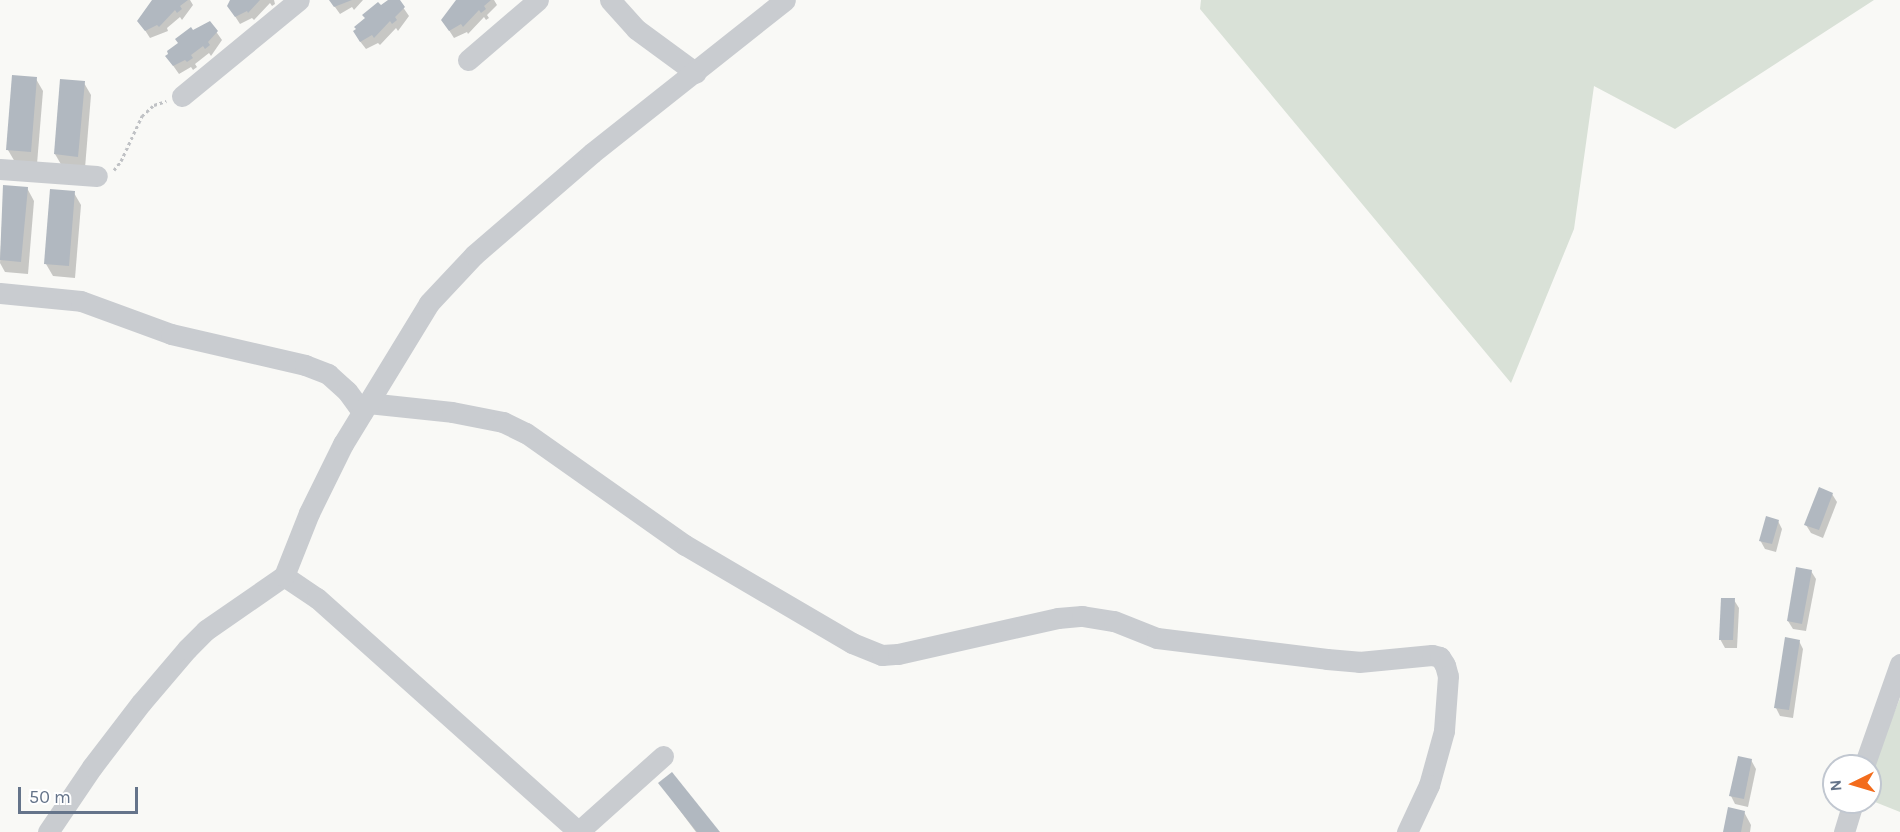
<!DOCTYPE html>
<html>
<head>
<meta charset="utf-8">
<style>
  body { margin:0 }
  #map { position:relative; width:1900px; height:832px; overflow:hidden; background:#f9f9f6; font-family:Karla,sans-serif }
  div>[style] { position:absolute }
  .green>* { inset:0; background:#d9e1d7 }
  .shadow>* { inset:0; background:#0003 }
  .building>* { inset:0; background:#b1b8c0 }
  .path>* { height:3px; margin-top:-1.5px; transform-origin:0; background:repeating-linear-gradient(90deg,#c0c2c5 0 3px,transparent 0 6px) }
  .minor>* { height:21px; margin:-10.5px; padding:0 10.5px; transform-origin:10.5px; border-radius:10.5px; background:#c9ccd0 }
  span { translate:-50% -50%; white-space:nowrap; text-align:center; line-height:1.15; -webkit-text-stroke:6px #fff; paint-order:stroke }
  .north { position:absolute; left:1822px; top:754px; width:60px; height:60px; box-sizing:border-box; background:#fff; border:2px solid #c1c7d0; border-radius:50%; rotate:265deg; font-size:16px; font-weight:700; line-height:24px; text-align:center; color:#65748a }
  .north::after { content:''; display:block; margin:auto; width:21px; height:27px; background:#f36c1c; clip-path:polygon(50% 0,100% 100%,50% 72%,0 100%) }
  .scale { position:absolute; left:18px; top:787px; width:120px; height:27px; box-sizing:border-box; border:3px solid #65748a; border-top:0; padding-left:8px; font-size:18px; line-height:21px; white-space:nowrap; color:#65748a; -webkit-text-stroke:4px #fff; paint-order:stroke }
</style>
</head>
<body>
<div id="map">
  <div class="green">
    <i style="clip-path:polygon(1201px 0,1874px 0,1675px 129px,1594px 86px,1574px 229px,1511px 383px,1200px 9px)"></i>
    <i style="clip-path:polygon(1900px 698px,1900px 812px,1870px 800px,1870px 773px)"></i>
  </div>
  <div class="shadow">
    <i style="clip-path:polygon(154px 0,190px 0,193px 5px,182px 20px,180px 17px,167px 28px,168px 31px,150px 38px,139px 21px)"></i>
    <i style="clip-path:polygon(233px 0,274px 0,275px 4px,272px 6px,270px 3px,254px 20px,252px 18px,240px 24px,229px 7px)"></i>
    <i style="clip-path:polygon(330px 0,363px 0,354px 10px,352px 7px,340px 14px)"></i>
    <i style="clip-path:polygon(390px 0,398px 0,409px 16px,398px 31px,396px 28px,380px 45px,378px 43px,366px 49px,359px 40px,381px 7px)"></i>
    <i style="clip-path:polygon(458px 0,494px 0,497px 5px,487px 15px,489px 18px,486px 20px,484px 17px,468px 34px,467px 32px,454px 38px,443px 21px)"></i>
    <i style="clip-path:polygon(210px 23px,222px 40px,211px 56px,209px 53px,195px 64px,197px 67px,193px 70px,191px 67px,179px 74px,167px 57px,193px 32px)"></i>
    <i style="clip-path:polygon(36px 79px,43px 91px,37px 164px,15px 162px,8px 150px)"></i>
    <i style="clip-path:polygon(84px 83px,91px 95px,85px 168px,62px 166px,55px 154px)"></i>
    <i style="clip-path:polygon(4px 186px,27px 188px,34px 201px,28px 274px,5px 272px,0 263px)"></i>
    <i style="clip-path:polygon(74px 193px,81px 205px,75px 278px,53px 276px,46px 264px)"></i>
    <i style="clip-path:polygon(1832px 494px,1837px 502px,1823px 538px,1811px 533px,1806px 525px)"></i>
    <i style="clip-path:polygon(1778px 521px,1782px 529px,1776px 552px,1765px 549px,1760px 540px)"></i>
    <i style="clip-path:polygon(1811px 571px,1816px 579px,1806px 631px,1793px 629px,1788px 621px)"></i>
    <i style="clip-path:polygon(1734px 600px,1739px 608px,1737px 648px,1725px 648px,1720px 639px)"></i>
    <i style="clip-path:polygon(1799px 641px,1803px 649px,1793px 718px,1780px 716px,1776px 708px)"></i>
    <i style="clip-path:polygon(1751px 760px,1756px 769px,1748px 807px,1735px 804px,1731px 796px)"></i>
    <i style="clip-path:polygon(660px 784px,718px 832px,696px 832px)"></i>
    <i style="clip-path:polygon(1744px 812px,1751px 825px,1750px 832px,1725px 832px)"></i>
  </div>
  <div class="building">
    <i style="clip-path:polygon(152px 0,188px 0,180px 6px,182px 9px,177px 13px,175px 10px,159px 27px,157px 25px,145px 31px,137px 21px)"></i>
    <i style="clip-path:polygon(230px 0,260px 0,248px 13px,247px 11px,235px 17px,227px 6px)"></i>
    <i style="clip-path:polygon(329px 0,352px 0,334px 7px)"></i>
    <i style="clip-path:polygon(388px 0,400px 0,405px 7px,395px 17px,397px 20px,392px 24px,390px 21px,374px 38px,372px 35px,360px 42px,353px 31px,356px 29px,354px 27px,365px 18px,362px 15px,378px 2px,381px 5px)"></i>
    <i style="clip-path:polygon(456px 0,491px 0,484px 6px,486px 9px,481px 13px,479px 10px,463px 27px,461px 24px,449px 31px,441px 20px)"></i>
    <i style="clip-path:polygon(210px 21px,218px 31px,208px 42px,210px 45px,205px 49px,203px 46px,191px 55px,193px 58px,187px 62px,185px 60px,173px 66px,165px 56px,168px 54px,167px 51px,178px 43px,175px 39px,191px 27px,193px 30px)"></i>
    <i style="clip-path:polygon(12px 75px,37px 77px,31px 152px,6px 150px)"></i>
    <i style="clip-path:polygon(60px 79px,85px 81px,78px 157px,54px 154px)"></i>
    <i style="clip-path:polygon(3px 185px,28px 187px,21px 262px,0 260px)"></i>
    <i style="clip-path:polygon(50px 189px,75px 191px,69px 266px,44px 264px)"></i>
    <i style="clip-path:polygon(1819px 487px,1833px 493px,1819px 530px,1804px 525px)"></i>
    <i style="clip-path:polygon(1766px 516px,1779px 520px,1772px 544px,1759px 541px)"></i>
    <i style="clip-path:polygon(1796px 567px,1812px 570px,1802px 624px,1787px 621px)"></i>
    <i style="clip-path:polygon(1721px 598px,1735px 598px,1733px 640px,1719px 640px)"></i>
    <i style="clip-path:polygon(1785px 637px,1800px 640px,1789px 710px,1774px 708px)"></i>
    <i style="clip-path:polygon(1738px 756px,1752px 759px,1744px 799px,1729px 796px)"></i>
    <i style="clip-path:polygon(672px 772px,720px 832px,697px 832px,658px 783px)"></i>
    <i style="clip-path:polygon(1728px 807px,1745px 811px,1741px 832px,1723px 832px)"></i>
  </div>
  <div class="path">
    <i style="left:114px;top:170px;width:11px;rotate:-52deg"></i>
    <i style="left:121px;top:161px;width:50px;rotate:-65deg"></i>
    <i style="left:142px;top:116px;width:16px;rotate:-43deg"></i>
    <i style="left:154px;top:105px;width:13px;rotate:-18deg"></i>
  </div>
  <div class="minor">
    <i style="left:610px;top:0;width:39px;rotate:48deg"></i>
    <i style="left:636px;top:29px;width:74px;rotate:36.3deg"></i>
    <i style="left:468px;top:60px;width:92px;rotate:-40.6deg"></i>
    <i style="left:182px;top:96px;width:151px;rotate:-39.4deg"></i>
    <i style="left:0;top:169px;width:97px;rotate:4.1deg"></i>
    <i style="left:0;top:293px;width:81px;rotate:5.6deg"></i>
    <i style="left:81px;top:301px;width:96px;rotate:20.1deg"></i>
    <i style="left:171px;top:334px;width:138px;rotate:13deg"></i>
    <i style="left:305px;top:365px;width:25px;rotate:21deg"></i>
    <i style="left:328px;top:374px;width:25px;rotate:42deg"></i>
    <i style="left:347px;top:391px;width:26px;rotate:54deg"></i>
    <i style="left:368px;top:403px;width:84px;rotate:6.1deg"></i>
    <i style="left:452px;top:412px;width:52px;rotate:11.1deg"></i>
    <i style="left:503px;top:422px;width:25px;rotate:26deg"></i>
    <i style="left:526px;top:433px;width:194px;rotate:35.2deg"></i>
    <i style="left:685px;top:545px;width:194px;rotate:30.4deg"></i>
    <i style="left:852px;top:643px;width:32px;rotate:22deg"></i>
    <i style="left:882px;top:655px;width:16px;rotate:-4deg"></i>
    <i style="left:898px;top:654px;width:164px;rotate:-12.7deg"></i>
    <i style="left:1058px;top:618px;width:24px;rotate:-5deg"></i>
    <i style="left:1082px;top:616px;width:32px;rotate:9deg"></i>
    <i style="left:1114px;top:621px;width:46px;rotate:21.6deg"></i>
    <i style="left:1157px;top:638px;width:171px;rotate:7deg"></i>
    <i style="left:1327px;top:659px;width:32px;rotate:5deg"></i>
    <i style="left:1359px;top:662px;width:73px;rotate:-5.5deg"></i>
    <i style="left:1432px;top:655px;width:8px;rotate:14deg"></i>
    <i style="left:1440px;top:657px;width:9px;rotate:58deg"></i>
    <i style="left:1445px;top:665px;width:11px;rotate:75deg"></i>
    <i style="left:1448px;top:676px;width:55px;rotate:94.2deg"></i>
    <i style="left:1444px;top:731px;width:56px;rotate:105.5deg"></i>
    <i style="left:1429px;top:785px;width:52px;rotate:115.1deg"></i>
    <i style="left:284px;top:576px;width:40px;rotate:34deg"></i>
    <i style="left:317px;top:598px;width:350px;rotate:41.8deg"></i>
    <i style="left:1864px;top:766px;width:108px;rotate:-70.6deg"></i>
    <i style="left:48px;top:832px;width:78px;rotate:-55.9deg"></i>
    <i style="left:92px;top:767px;width:81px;rotate:-52.6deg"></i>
    <i style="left:141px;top:703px;width:71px;rotate:-49.6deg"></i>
    <i style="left:187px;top:649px;width:27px;rotate:-45deg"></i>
    <i style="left:206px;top:630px;width:95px;rotate:-34.7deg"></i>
    <i style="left:284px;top:576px;width:68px;rotate:-68.4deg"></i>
    <i style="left:309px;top:513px;width:77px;rotate:-63.8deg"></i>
    <i style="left:343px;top:444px;width:165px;rotate:-58.6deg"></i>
    <i style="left:429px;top:303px;width:66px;rotate:-46.8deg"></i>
    <i style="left:474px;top:255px;width:156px;rotate:-40.8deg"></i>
    <i style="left:592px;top:153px;width:246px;rotate:-38.4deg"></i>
    <i style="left:578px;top:832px;width:114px;rotate:-41.8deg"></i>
    <i style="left:1844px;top:832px;width:31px;rotate:-73deg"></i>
  </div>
  <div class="north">N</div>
  <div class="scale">50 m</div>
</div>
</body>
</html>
